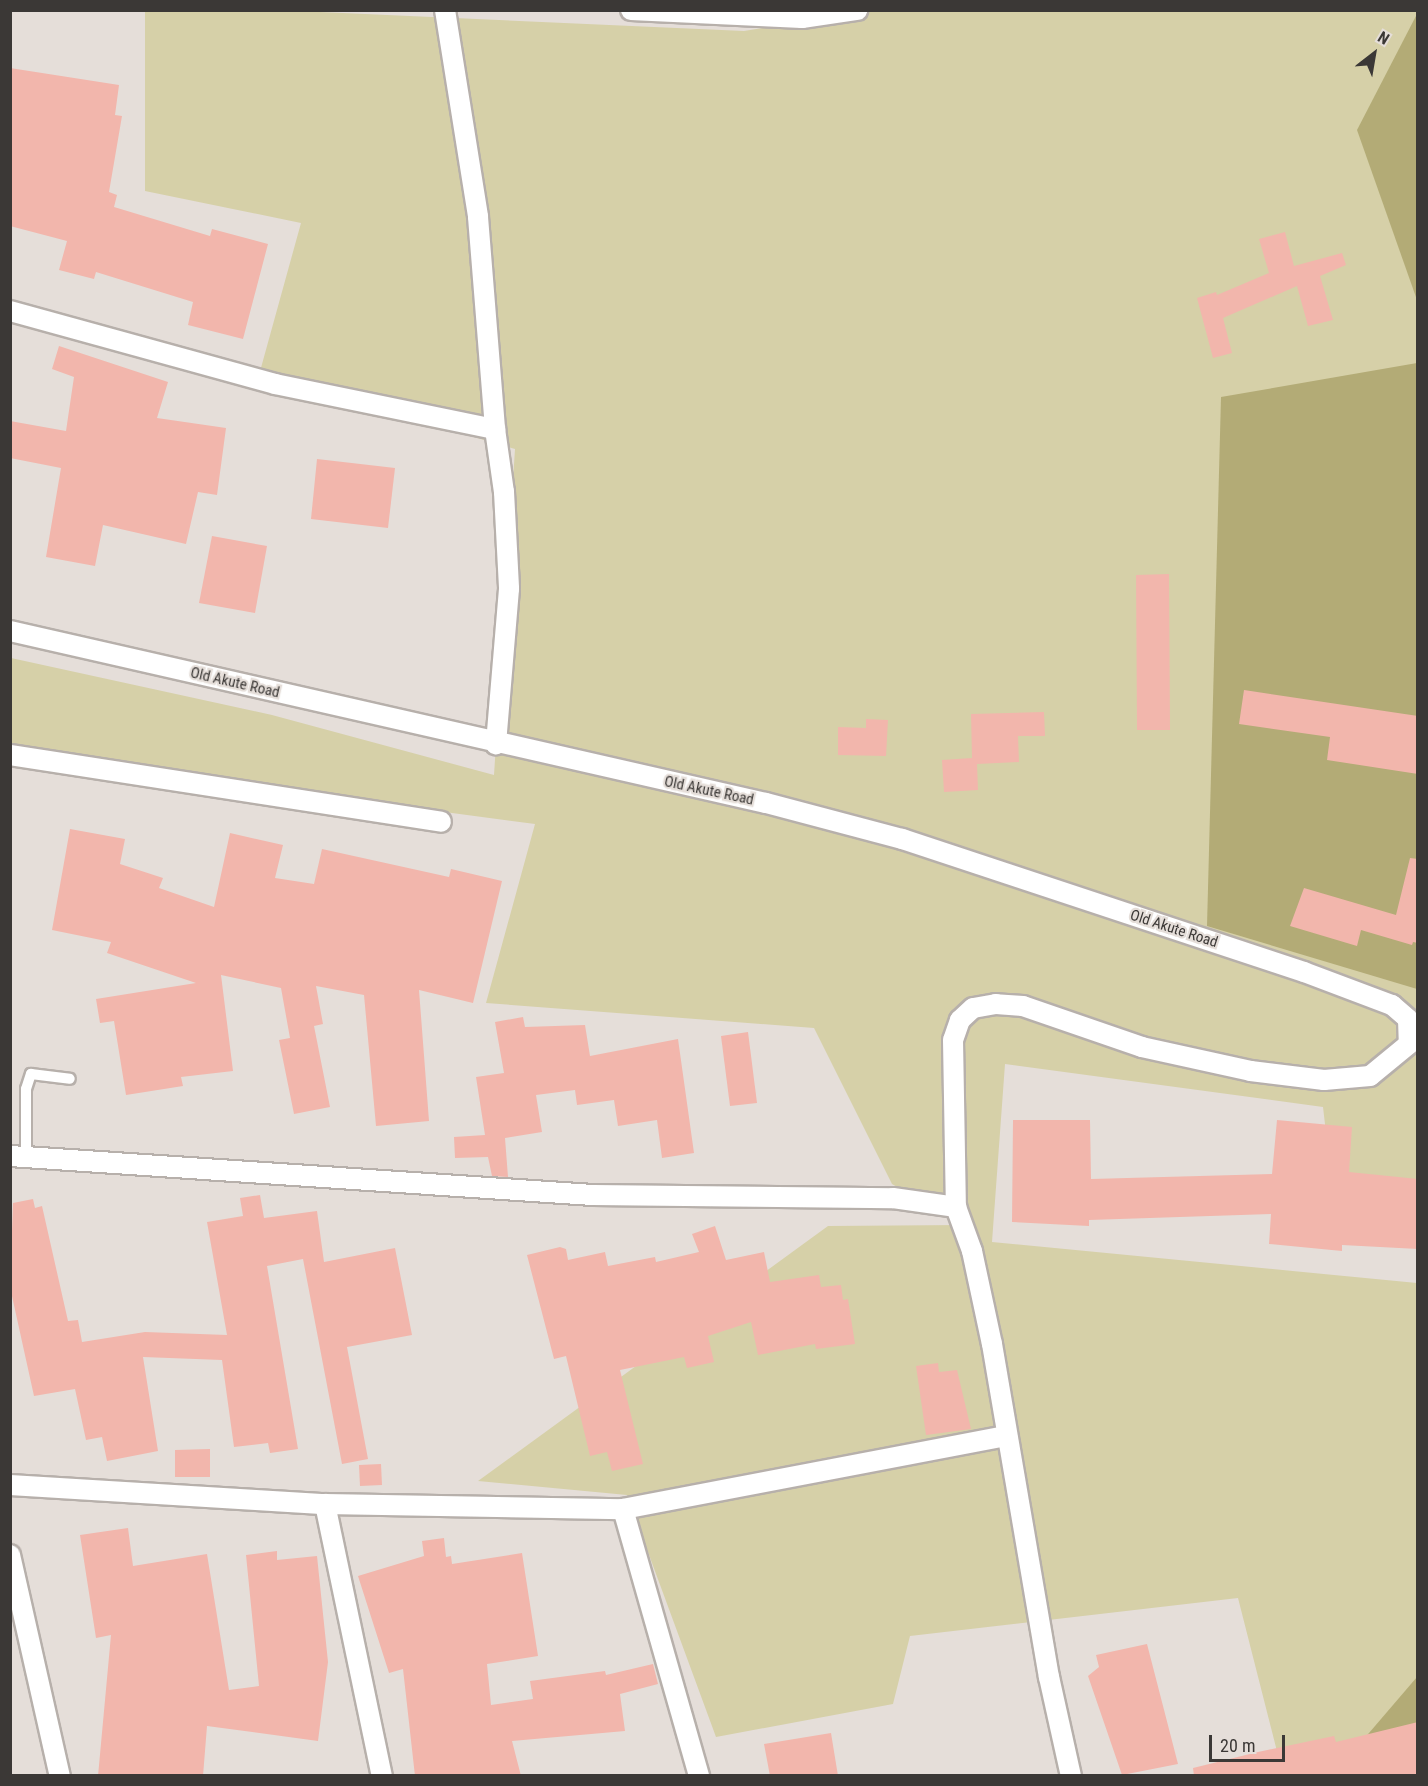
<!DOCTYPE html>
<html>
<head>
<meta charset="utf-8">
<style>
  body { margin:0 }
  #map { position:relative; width:1428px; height:1786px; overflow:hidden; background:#e5ded9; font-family:"Roboto Condensed",sans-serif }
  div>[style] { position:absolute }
  .green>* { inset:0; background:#d6d0a8 }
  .forest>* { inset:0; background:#b3ab76 }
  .building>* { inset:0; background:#f2b6ac }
  .roads { filter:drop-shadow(2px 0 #b7b0ab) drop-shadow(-2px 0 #b7b0ab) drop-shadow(0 2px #b7b0ab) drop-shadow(0 -2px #b7b0ab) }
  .service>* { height:10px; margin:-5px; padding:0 5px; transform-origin:5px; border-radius:5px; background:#fff }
  .minor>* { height:20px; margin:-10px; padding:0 10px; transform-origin:10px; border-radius:10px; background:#fff }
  span { translate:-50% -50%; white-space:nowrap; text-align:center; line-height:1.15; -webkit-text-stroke:4.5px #e5ded9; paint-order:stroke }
  .street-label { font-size:15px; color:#3b3836 }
  .frame { position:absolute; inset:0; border:12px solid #3b3836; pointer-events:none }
  .north { position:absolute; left:1344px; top:24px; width:60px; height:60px; -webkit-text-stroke:4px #e5ded9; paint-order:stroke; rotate:31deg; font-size:16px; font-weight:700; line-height:24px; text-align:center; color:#3b3836 }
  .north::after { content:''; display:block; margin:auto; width:21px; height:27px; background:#3b3836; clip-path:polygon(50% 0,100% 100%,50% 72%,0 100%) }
  .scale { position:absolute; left:1209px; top:1735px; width:76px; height:27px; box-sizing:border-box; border:3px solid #3b3836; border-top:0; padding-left:8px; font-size:18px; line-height:21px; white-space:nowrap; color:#3b3836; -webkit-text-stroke:4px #e5ded9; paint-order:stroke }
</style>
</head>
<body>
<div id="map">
  <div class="green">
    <i style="clip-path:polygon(875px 10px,1417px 11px,1417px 1211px,1331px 1176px,1323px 1107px,1005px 1064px,992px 1242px,1417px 1283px,1417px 1775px,1283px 1775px,1238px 1598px,910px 1636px,893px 1704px,716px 1737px,627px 1495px,478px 1481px,828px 1226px,962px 1225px,892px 1184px,814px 1028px,486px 1003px,535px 824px,11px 754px,11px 658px,272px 715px,494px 775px,515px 449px,259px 375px,301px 223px,145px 191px,145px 11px,298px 11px,744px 31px)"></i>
  </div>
  <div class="forest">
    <i style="clip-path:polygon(1417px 14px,1417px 300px,1357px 130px)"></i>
    <i style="clip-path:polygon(1417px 363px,1417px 989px,1207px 926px,1221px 397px)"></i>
    <i style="clip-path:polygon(1417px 1677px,1417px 1775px,1333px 1775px)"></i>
  </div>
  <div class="building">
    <i style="clip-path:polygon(10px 68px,119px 85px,115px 115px,122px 116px,109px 192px,117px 195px,114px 207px,210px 236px,212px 229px,268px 244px,243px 339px,188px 325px,193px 302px,96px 272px,94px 279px,59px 270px,67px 241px,10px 226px)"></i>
    <i style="clip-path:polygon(1285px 232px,1294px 266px,1342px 253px,1346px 265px,1320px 276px,1333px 320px,1308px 326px,1297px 286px,1223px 318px,1232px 353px,1213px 358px,1197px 298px,1216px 292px,1217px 295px,1269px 273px,1259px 239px)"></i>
    <i style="clip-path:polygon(59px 346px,168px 382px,157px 418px,226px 428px,217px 495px,198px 492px,186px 544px,103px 525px,95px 566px,46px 557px,61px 468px,10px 458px,10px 421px,66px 431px,74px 377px,52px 369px)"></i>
    <i style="clip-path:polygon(317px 459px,395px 468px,388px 528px,311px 519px)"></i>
    <i style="clip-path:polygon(212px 536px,267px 546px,255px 613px,199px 603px)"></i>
    <i style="clip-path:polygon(1169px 574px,1170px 730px,1137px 730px,1136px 575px)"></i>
    <i style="clip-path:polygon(1244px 690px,1418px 716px,1418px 774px,1327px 760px,1330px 737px,1239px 724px)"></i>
    <i style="clip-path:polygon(1044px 712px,1045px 736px,1018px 736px,1019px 762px,977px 764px,978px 790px,944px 792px,942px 760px,972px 758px,971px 714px)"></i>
    <i style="clip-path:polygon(866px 719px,888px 720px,886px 756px,838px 755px,838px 727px,866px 728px)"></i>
    <i style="clip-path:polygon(70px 829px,125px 839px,120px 864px,163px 878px,159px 888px,214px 907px,230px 833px,283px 845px,275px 878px,314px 884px,322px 849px,449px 877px,451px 869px,502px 881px,473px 1003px,419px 990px,429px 1121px,376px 1126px,364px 995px,316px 986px,323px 1024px,314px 1026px,330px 1107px,294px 1114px,279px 1040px,290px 1038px,281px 988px,221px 975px,233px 1071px,181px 1077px,183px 1086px,126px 1095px,114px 1021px,100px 1023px,96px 999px,196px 983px,107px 953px,111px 942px,52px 930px)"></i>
    <i style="clip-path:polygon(1410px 858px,1418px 859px,1418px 943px,1413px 942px,1412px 945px,1361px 930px,1357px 946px,1290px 926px,1304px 888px,1396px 915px)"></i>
    <i style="clip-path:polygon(523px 1017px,525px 1027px,585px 1025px,590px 1056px,678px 1039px,694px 1153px,662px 1158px,657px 1120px,618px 1126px,614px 1100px,577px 1105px,575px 1090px,536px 1095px,542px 1132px,505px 1138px,508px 1177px,492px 1176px,488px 1157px,455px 1158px,454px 1137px,485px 1135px,476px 1077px,504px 1073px,495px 1022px)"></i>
    <i style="clip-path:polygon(748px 1032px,757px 1103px,730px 1106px,721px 1036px)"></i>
    <i style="clip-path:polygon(1013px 1120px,1090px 1120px,1091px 1179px,1272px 1174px,1277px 1120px,1352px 1127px,1349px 1172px,1418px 1179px,1418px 1249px,1342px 1245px,1342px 1251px,1269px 1244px,1271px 1214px,1089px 1220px,1089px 1226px,1012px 1222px)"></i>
    <i style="clip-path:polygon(260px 1195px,264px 1218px,317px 1211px,324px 1262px,395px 1248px,412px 1335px,347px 1347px,368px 1459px,342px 1464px,303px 1259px,267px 1266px,298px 1449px,270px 1453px,268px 1443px,234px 1447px,222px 1360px,143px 1357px,158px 1451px,107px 1461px,102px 1437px,86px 1440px,75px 1389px,34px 1396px,10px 1287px,13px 1203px,33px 1199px,35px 1208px,42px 1206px,68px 1321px,78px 1320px,82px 1342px,145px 1332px,227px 1335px,207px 1222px,243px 1216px,240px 1198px)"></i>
    <i style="clip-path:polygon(715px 1226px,726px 1260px,764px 1252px,770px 1282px,819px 1275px,821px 1287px,841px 1285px,843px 1300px,848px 1299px,855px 1344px,816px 1349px,815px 1344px,758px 1355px,751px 1322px,708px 1336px,714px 1362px,687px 1368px,684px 1357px,620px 1370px,643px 1464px,612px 1471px,607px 1452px,590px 1456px,566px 1356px,554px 1359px,527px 1255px,560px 1247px,566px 1249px,568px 1260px,605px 1252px,608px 1266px,655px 1257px,656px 1262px,699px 1252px,692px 1234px)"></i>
    <i style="clip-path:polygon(938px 1363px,939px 1372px,957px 1370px,971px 1429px,926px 1435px,916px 1366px)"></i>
    <i style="clip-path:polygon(210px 1449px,210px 1477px,175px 1477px,175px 1450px)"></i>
    <i style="clip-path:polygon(381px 1464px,382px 1485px,360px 1486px,359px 1465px)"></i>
    <i style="clip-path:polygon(128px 1528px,133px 1566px,207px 1554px,229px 1690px,259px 1686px,246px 1555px,277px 1551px,277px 1560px,317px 1556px,328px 1662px,318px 1741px,207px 1726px,203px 1776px,98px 1776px,111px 1635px,96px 1638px,80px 1535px)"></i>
    <i style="clip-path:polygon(444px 1538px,446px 1557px,451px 1556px,452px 1564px,522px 1553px,538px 1656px,487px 1664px,491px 1705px,533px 1699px,530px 1681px,605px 1671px,606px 1675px,653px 1664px,658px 1684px,620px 1694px,625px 1731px,512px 1741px,521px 1776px,415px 1776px,403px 1669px,389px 1673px,358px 1576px,424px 1556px,422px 1541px)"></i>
    <i style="clip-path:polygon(1147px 1644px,1178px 1764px,1122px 1775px,1088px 1676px,1099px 1667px,1096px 1655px)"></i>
    <i style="clip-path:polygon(1418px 1722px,1418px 1776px,1194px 1776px,1193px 1768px,1258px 1752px,1334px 1736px,1336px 1742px)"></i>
    <i style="clip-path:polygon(831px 1733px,838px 1776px,770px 1776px,764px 1744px)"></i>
  </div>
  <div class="roads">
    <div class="service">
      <i style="left:26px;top:1157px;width:68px;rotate:-90deg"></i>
      <i style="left:26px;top:1089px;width:16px;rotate:-72deg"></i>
      <i style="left:31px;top:1074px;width:39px;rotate:7deg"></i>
    </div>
    <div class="minor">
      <i style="left:445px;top:10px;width:210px;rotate:80.9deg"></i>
      <i style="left:478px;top:217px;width:213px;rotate:85.4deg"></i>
      <i style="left:631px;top:10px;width:171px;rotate:2.7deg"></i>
      <i style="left:802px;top:18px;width:56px;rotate:-8.3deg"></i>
      <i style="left:10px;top:311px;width:275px;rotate:15.4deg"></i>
      <i style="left:275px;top:384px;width:225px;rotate:11.6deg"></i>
      <i style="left:495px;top:429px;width:64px;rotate:81.9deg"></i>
      <i style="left:504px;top:492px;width:97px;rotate:87deg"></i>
      <i style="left:509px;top:589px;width:156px;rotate:94.8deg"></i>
      <i style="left:10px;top:631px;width:775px;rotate:12.82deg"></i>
      <i style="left:766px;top:803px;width:141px;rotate:14.8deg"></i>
      <i style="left:902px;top:839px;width:423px;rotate:18.3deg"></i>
      <i style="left:1304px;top:972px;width:94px;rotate:20.6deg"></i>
      <i style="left:1392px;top:1005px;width:21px;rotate:41deg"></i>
      <i style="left:1408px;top:1019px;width:25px;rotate:88deg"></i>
      <i style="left:1409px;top:1044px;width:50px;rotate:140.6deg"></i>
      <i style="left:1370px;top:1076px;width:46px;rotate:175deg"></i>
      <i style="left:1324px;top:1080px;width:74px;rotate:-173deg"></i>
      <i style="left:1251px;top:1071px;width:112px;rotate:-167.6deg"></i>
      <i style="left:1142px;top:1047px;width:126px;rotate:-161deg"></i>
      <i style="left:1023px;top:1006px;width:27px;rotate:-176deg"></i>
      <i style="left:996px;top:1004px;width:23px;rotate:170deg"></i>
      <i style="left:973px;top:1008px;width:18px;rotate:137deg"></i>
      <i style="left:960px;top:1020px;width:21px;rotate:109deg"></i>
      <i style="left:953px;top:1040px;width:167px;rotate:89deg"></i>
      <i style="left:956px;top:1207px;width:47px;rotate:70deg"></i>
      <i style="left:972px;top:1251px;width:95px;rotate:77.9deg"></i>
      <i style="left:992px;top:1344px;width:338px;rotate:80.3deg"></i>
      <i style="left:1049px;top:1677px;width:101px;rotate:77.5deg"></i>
      <i style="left:10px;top:755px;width:436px;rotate:8.8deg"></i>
      <i style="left:10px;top:1156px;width:584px;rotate:3.83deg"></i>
      <i style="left:593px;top:1195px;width:300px;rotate:0.6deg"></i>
      <i style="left:893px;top:1198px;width:64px;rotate:8.1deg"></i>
      <i style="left:10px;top:1485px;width:316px;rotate:3.5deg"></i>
      <i style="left:325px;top:1504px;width:298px;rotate:1deg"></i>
      <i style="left:623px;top:1509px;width:391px;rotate:-10.8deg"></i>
      <i style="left:325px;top:1504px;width:278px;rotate:78.2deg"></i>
      <i style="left:623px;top:1509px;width:278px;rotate:74.1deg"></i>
      <i style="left:10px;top:1555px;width:227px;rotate:77.3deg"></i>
    </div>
  </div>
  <div class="street-label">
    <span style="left:235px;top:683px;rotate:13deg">Old Akute Road</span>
    <span style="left:709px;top:791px;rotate:12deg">Old Akute Road</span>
    <span style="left:1174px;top:929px;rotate:18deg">Old Akute Road</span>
  </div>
  <div class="frame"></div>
  <div class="north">N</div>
  <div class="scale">20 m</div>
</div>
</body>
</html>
